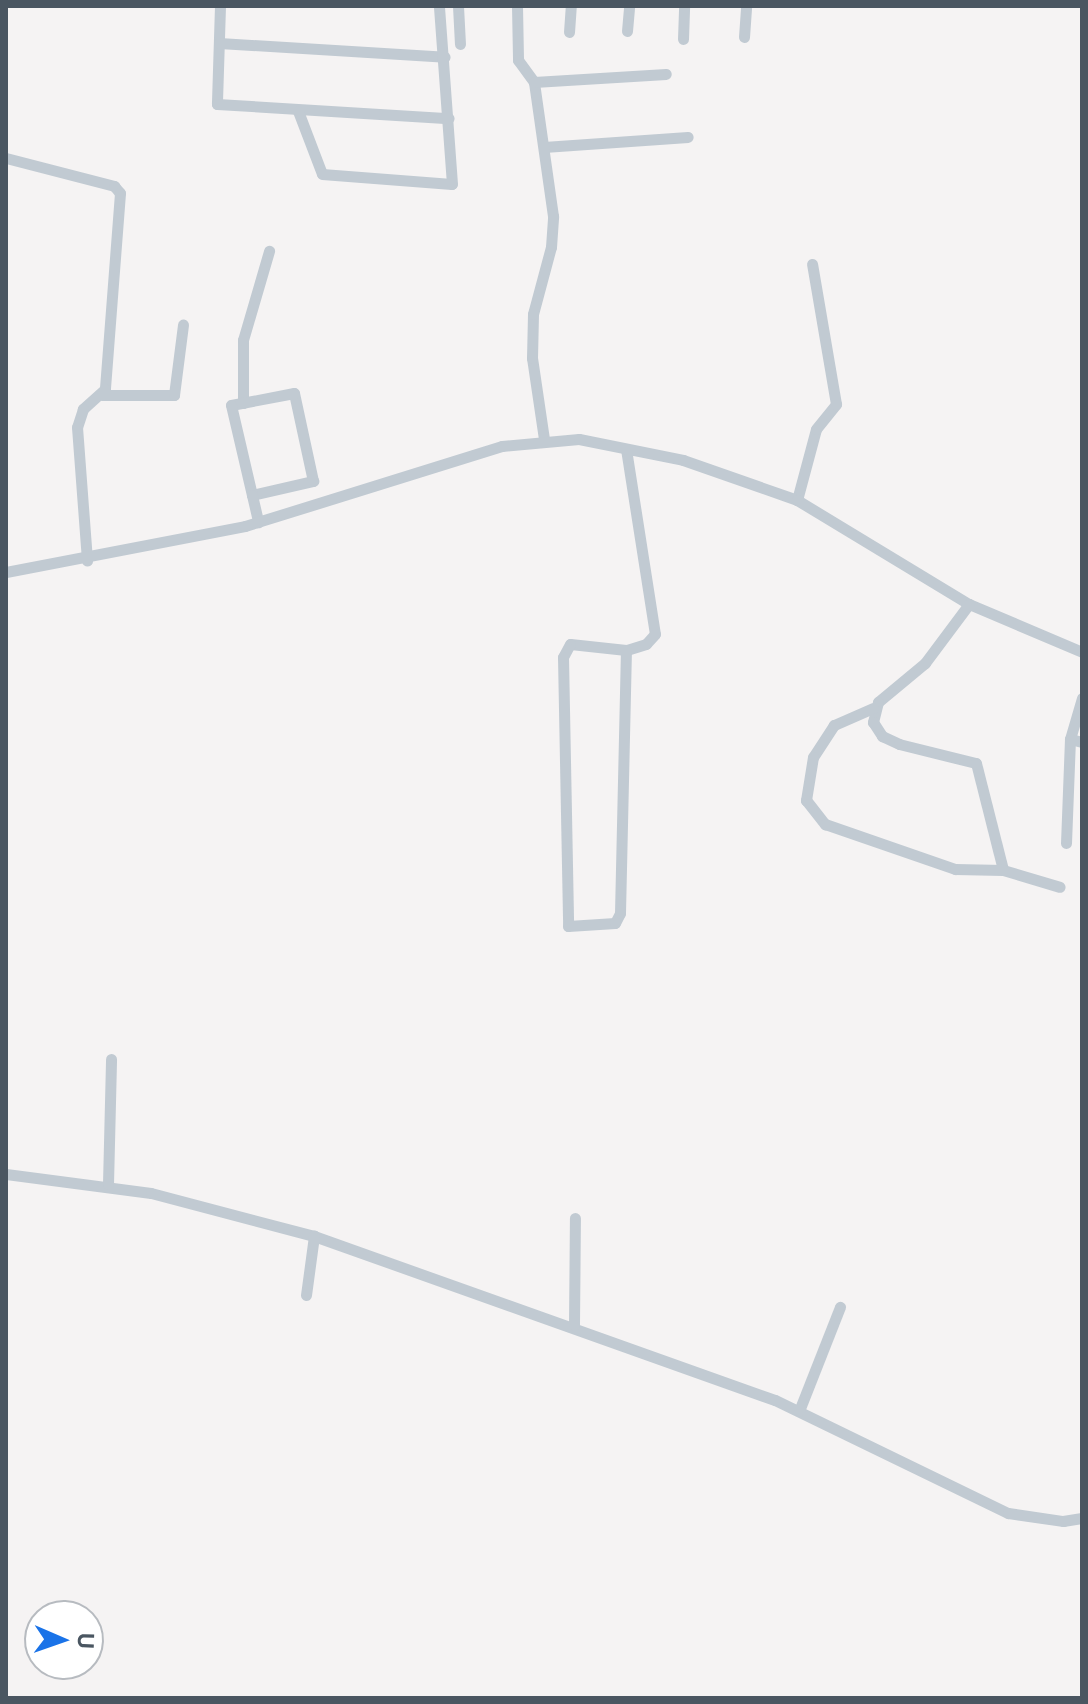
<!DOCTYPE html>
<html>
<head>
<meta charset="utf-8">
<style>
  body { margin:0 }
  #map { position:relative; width:1088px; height:1704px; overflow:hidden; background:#f5f3f3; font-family:Inter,sans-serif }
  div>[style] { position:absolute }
  .street>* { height:11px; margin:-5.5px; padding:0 5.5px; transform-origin:5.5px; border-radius:5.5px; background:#c1cad2 }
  span { translate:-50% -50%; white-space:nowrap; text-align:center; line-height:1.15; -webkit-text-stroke:8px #fff; paint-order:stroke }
  .frame { position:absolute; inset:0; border:8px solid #4a5661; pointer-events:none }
  .north { position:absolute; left:24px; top:1600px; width:80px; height:80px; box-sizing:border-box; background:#fff; border:2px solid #b7bbc0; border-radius:50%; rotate:92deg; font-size:22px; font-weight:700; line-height:32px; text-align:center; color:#4a5661 }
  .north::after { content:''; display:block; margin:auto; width:28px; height:36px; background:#1a73e8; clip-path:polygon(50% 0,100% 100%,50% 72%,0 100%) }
</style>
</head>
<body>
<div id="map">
  <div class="street">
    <i style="left:220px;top:6px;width:98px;rotate:91.8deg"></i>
    <i style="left:217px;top:104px;width:232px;rotate:3.5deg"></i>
    <i style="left:458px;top:6px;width:38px;rotate:87deg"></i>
    <i style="left:517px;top:6px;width:54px;rotate:88.9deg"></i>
    <i style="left:518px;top:60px;width:27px;rotate:54deg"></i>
    <i style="left:627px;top:31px;width:25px;rotate:-85deg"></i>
    <i style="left:569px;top:32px;width:26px;rotate:-86deg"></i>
    <i style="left:744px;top:37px;width:31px;rotate:-86deg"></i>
    <i style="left:683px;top:39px;width:33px;rotate:-88deg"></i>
    <i style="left:219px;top:43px;width:226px;rotate:3.5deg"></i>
    <i style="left:298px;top:111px;width:67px;rotate:69.1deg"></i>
    <i style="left:322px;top:174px;width:130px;rotate:4.4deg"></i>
    <i style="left:452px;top:184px;width:178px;rotate:-94.2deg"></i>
    <i style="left:544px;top:147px;width:144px;rotate:-4deg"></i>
    <i style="left:6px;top:158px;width:112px;rotate:14.5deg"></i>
    <i style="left:114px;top:186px;width:9px;rotate:49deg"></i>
    <i style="left:120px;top:193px;width:197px;rotate:94.4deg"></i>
    <i style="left:105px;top:389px;width:30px;rotate:138deg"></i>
    <i style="left:83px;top:409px;width:19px;rotate:108deg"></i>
    <i style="left:77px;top:427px;width:134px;rotate:85.7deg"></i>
    <i style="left:102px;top:395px;width:72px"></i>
    <i style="left:174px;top:395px;width:71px;rotate:-82.7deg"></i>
    <i style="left:243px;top:403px;width:63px;rotate:-90deg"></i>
    <i style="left:243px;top:340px;width:93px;rotate:-73.7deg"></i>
    <i style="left:544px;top:439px;width:82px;rotate:-98.4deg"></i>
    <i style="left:532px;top:358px;width:44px;rotate:-88.7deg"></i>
    <i style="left:533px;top:314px;width:69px;rotate:-75deg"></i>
    <i style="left:551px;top:247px;width:31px;rotate:-86deg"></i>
    <i style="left:553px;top:216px;width:135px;rotate:-98.1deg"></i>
    <i style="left:534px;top:82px;width:132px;rotate:-3.5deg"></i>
    <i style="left:626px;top:449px;width:187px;rotate:81.1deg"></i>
    <i style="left:655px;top:634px;width:13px;rotate:132deg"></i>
    <i style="left:646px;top:644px;width:21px;rotate:163deg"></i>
    <i style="left:626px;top:650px;width:56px;rotate:-173.9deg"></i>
    <i style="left:570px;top:644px;width:15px;rotate:118deg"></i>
    <i style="left:563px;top:657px;width:269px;rotate:88.9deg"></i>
    <i style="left:568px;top:926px;width:47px;rotate:-3.7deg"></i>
    <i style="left:615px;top:923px;width:11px;rotate:-63deg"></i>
    <i style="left:620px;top:913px;width:263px;rotate:-88.7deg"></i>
    <i style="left:252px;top:495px;width:63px;rotate:-12.9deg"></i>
    <i style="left:313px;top:481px;width:90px;rotate:-102.2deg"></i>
    <i style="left:294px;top:393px;width:64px;rotate:169.2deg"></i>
    <i style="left:231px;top:405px;width:92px;rotate:76.9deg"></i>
    <i style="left:252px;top:495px;width:28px;rotate:77deg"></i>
    <i style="left:797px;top:500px;width:73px;rotate:-75deg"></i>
    <i style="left:816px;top:429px;width:32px;rotate:-51deg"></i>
    <i style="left:836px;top:404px;width:142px;rotate:-99.7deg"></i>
    <i style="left:6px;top:572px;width:243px;rotate:-10.9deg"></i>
    <i style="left:245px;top:526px;width:269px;rotate:-17.3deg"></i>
    <i style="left:502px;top:446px;width:77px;rotate:-5.2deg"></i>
    <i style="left:579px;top:439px;width:106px;rotate:11.4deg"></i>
    <i style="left:683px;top:460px;width:121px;rotate:19.3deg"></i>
    <i style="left:797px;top:500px;width:201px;rotate:31.2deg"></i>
    <i style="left:969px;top:604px;width:123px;rotate:23deg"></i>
    <i style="left:969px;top:604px;width:74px;rotate:126.7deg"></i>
    <i style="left:925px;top:663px;width:61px;rotate:140.3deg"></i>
    <i style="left:878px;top:702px;width:21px;rotate:104deg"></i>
    <i style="left:873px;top:722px;width:17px;rotate:57deg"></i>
    <i style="left:882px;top:736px;width:19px;rotate:25deg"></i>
    <i style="left:899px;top:744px;width:79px;rotate:13.9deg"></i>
    <i style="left:976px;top:763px;width:110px;rotate:75.8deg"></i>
    <i style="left:1003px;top:870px;width:59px;rotate:16.6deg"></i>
    <i style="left:1082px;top:698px;width:43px;rotate:106.3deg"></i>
    <i style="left:1070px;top:739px;width:12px;rotate:14deg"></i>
    <i style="left:873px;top:708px;width:43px;rotate:156.4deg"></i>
    <i style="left:834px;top:725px;width:38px;rotate:123deg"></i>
    <i style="left:813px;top:757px;width:44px;rotate:99.2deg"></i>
    <i style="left:806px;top:800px;width:31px;rotate:52deg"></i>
    <i style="left:825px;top:824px;width:138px;rotate:19.1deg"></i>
    <i style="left:955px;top:869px;width:48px;rotate:1.2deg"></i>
    <i style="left:1066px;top:843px;width:104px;rotate:-87.8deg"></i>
    <i style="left:6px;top:1174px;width:146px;rotate:7.5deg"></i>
    <i style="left:151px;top:1193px;width:169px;rotate:14.8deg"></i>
    <i style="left:314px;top:1236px;width:489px;rotate:19.6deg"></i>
    <i style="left:775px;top:1400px;width:259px;rotate:25.9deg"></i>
    <i style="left:1008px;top:1513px;width:56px;rotate:8.3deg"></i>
    <i style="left:1063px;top:1521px;width:19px;rotate:-9deg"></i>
    <i style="left:108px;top:1184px;width:125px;rotate:-88.6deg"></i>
    <i style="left:306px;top:1295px;width:60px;rotate:-82.3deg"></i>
    <i style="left:574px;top:1325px;width:107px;rotate:-89.5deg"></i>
    <i style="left:799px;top:1411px;width:112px;rotate:-68.5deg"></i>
  </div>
  <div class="frame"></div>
  <div class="north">U</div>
</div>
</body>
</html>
